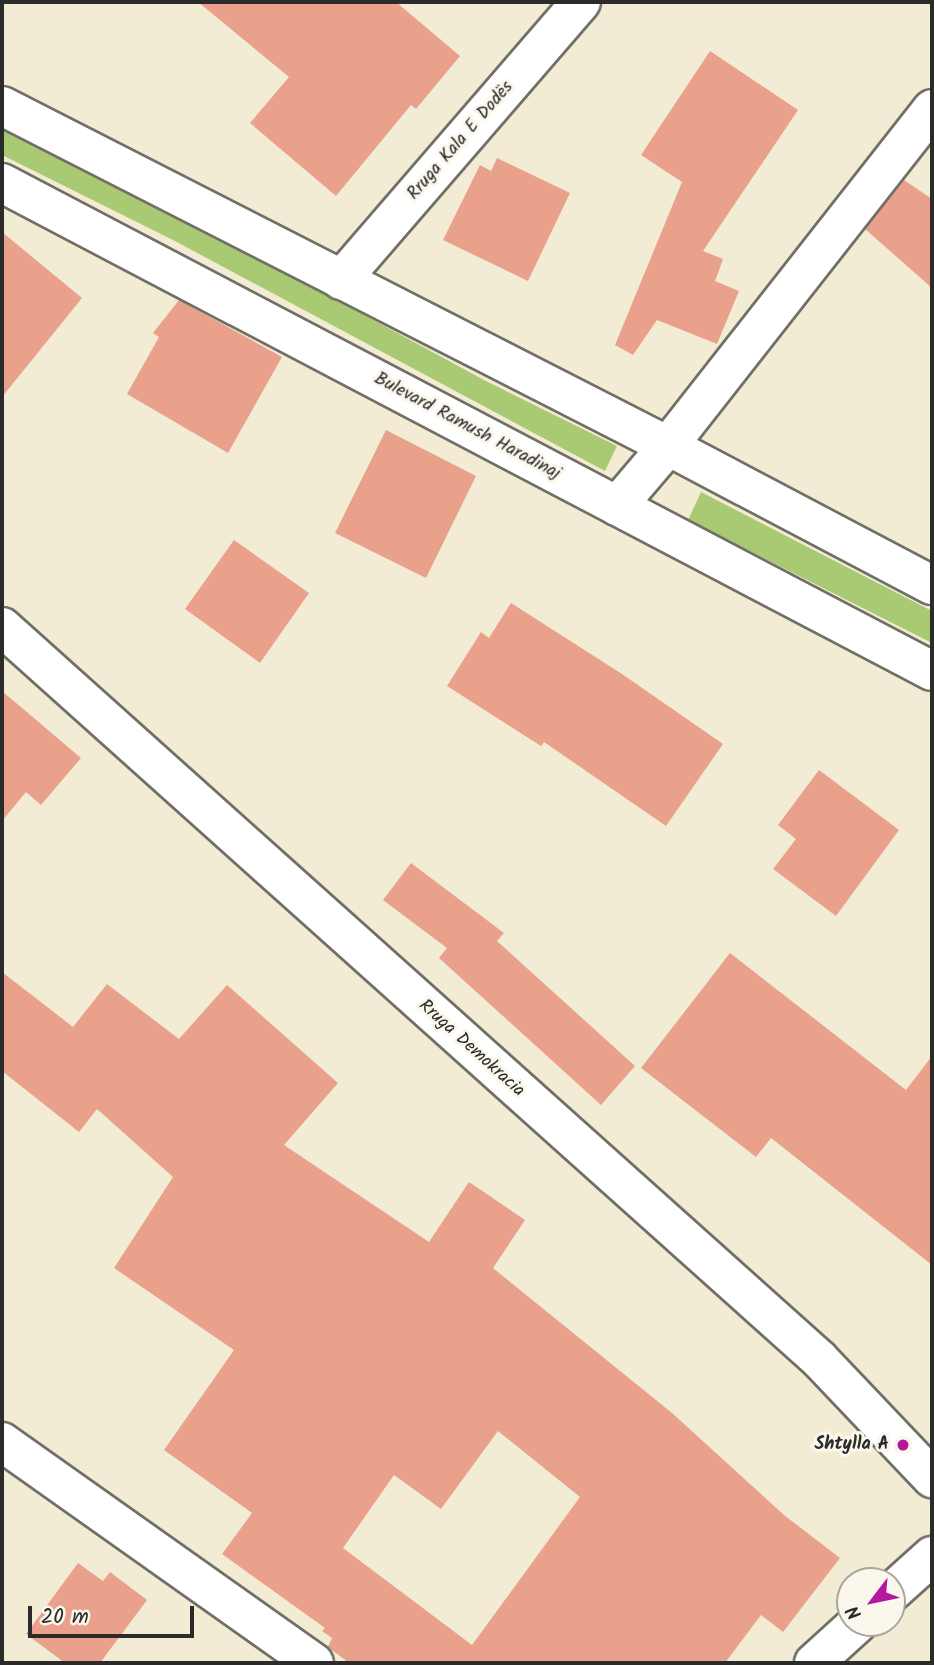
<!DOCTYPE html>
<html>
<head>
<meta charset="utf-8">
<style>
  body { margin:0 }
  #map { position:relative; width:934px; height:1665px; overflow:hidden; background:#f3ecd5; font-family:Kalam,sans-serif }
  div>[style] { position:absolute }
  .green>* { inset:0; background:#a9ca72 }
  .building>* { inset:0; background:#e9a18c }
  .roads { filter:drop-shadow(2px 0 #716f66) drop-shadow(-2px 0 #716f66) drop-shadow(0 2px #716f66) drop-shadow(0 -2px #716f66) }
  .minor>* { height:38px; margin:-19px; padding:0 19px; transform-origin:19px; border-radius:19px; background:#fff }
  .tertiary>* { height:38px; margin:-19px; padding:0 19px; transform-origin:19px; border-radius:19px; background:#fff }
  .secondary>* { height:38px; margin:-19px; padding:0 19px; transform-origin:19px; border-radius:19px; background:#fff }
  .dots>* { width:19px; height:19px; translate:-50% -50%; box-sizing:border-box; border:4px solid #fbf7ec; border-radius:50% }
  span { translate:-50% -50%; white-space:nowrap; text-align:center; line-height:1.15; -webkit-text-stroke:6px #fbf7ec; paint-order:stroke }
  .street-label { font-size:18px; color:#2b2b2b }
  .poi-label { font-size:18px; color:#2b2b2b; font-weight:700 }
  .right { translate:-100% -50%; text-align:right }
  .frame { position:absolute; inset:0; border:4px solid #2b2b2b; pointer-events:none }
  .north { position:absolute; left:836px; top:1567px; width:70px; height:70px; box-sizing:border-box; background:#fbf7ec; border:2px solid #a8a59f; border-radius:50%; rotate:238deg; font-size:19px; font-weight:700; line-height:28px; text-align:center; color:#2b2b2b }
  .north::after { content:''; display:block; margin:auto; width:24px; height:32px; background:#b5179e; clip-path:polygon(50% 0,100% 100%,50% 72%,0 100%) }
  .scale { position:absolute; left:28px; top:1606px; width:166px; height:32px; box-sizing:border-box; border:4px solid #2b2b2b; border-top:0; padding-left:9px; font-size:21px; line-height:24px; white-space:nowrap; color:#2b2b2b; -webkit-text-stroke:5px #fbf7ec; paint-order:stroke }
</style>
</head>
<body>
<div id="map">
  <div class="green">
    <i style="clip-path:polygon(2px 127px,132px 189px,484px 380px,617px 446px,605px 471px,173px 240px,2px 155px)"></i>
    <i style="clip-path:polygon(701px 492px,932px 611px,932px 643px,688px 520px)"></i>
  </div>
  <div class="building">
    <i style="clip-path:polygon(198px 2px,396px 2px,460px 56px,416px 109px,411px 105px,336px 196px,250px 123px,289px 77px)"></i>
    <i style="clip-path:polygon(710px 51px,798px 110px,703px 251px,723px 259px,715px 281px,739px 291px,717px 344px,657px 320px,633px 355px,615px 345px,682px 182px,641px 155px)"></i>
    <i style="clip-path:polygon(497px 158px,570px 193px,528px 281px,443px 240px,480px 165px,491px 171px)"></i>
    <i style="clip-path:polygon(904px 180px,932px 199px,932px 288px,865px 229px)"></i>
    <i style="clip-path:polygon(2px 232px,82px 298px,2px 397px)"></i>
    <i style="clip-path:polygon(179px 300px,282px 357px,228px 453px,127px 394px,159px 337px,153px 333px)"></i>
    <i style="clip-path:polygon(386px 430px,476px 476px,426px 578px,335px 533px)"></i>
    <i style="clip-path:polygon(234px 540px,309px 593px,260px 663px,185px 609px)"></i>
    <i style="clip-path:polygon(511px 603px,622px 674px,723px 744px,666px 826px,544px 742px,541px 746px,447px 686px,481px 632px,489px 638px)"></i>
    <i style="clip-path:polygon(2px 691px,81px 758px,41px 805px,26px 792px,2px 821px)"></i>
    <i style="clip-path:polygon(819px 770px,899px 830px,836px 916px,773px 869px,796px 839px,778px 825px)"></i>
    <i style="clip-path:polygon(411px 863px,504px 933px,497px 941px,635px 1066px,601px 1105px,439px 958px,447px 948px,383px 900px)"></i>
    <i style="clip-path:polygon(730px 953px,906px 1090px,932px 1056px,932px 1265px,771px 1138px,756px 1157px,641px 1068px)"></i>
    <i style="clip-path:polygon(evenodd,2px 972px,73px 1027px,107px 984px,179px 1039px,227px 985px,338px 1083px,284px 1145px,429px 1242px,469px 1182px,525px 1220px,493px 1268px,672px 1413px,784px 1515px,840px 1558px,783px 1632px,761px 1615px,725px 1663px,349px 1663px,328px 1647px,332px 1638px,322px 1631px,325px 1628px,222px 1554px,252px 1513px,164px 1450px,234px 1350px,114px 1268px,173px 1177px,97px 1109px,79px 1132px,2px 1071px,2px 972px,498px 1431px,580px 1497px,472px 1645px,343px 1548px,394px 1475px,441px 1509px,498px 1431px)"></i>
    <i style="clip-path:polygon(78px 1563px,103px 1581px,110px 1572px,147px 1600px,100px 1663px,65px 1663px,26px 1634px)"></i>
  </div>
  <div class="roads">
    <div class="minor">
      <i style="left:341px;top:280px;width:367px;rotate:-49.2deg"></i>
      <i style="left:668px;top:446px;width:428px;rotate:-51.9deg"></i>
      <i style="left:2px;top:1442px;width:382px;rotate:35.3deg"></i>
    </div>
    <div class="tertiary">
      <i style="left:2px;top:106px;width:748px;rotate:27.04deg"></i>
      <i style="left:668px;top:446px;width:298px;rotate:27.8deg"></i>
      <i style="left:2px;top:183px;width:1050px;rotate:27.69deg"></i>
      <i style="left:617px;top:506px;width:79px;rotate:-49.6deg"></i>
      <i style="left:892px;top:1592px;width:54px;rotate:-42deg"></i>
      <i style="left:814px;top:1663px;width:59px;rotate:-42.3deg"></i>
    </div>
    <div class="secondary">
      <i style="left:2px;top:627px;width:1098px;rotate:41.86deg"></i>
      <i style="left:820px;top:1360px;width:163px;rotate:46.5deg"></i>
    </div>
  </div>
  <div class="dots">
    <i style="left:903px;top:1445px;background:#b5179e"></i>
  </div>
  <div class="street-label">
    <span style="left:461px;top:141px;rotate:-49deg">Rruga Kala E Dodës</span>
    <span style="left:467px;top:427px;rotate:28deg">Bulevard Ramush Haradinaj</span>
    <span style="left:471px;top:1049px;rotate:42deg">Rruga Demokracia</span>
  </div>
  <div class="poi-label">
    <span class="right" style="left:889px;top:1445px">Shtylla A</span>
  </div>
  <div class="frame"></div>
  <div class="north">N</div>
  <div class="scale">20 m</div>
</div>
</body>
</html>
